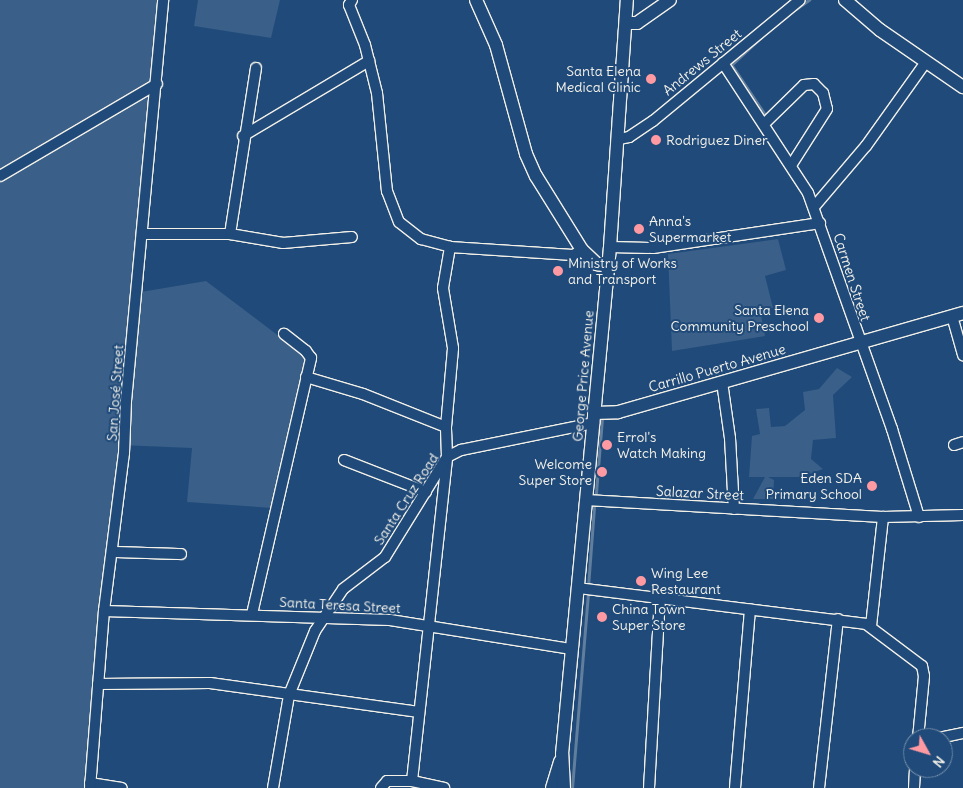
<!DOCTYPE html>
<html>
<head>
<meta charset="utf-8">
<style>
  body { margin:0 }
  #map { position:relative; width:963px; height:788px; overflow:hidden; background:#1f4a7a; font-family:Delius,sans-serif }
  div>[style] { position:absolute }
  .green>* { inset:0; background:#3a5f88 }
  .stream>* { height:2.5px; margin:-1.25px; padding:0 1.25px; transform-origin:1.25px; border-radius:1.25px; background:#627e9d }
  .roads { filter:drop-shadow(1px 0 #f4f1e8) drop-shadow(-1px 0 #f4f1e8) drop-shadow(0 1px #f4f1e8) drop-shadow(0 -1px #f4f1e8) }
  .minor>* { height:10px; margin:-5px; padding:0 5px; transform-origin:5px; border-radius:5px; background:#1f4a7a }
  .major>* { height:12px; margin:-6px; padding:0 6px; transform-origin:6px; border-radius:6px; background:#1f4a7a }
  .dots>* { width:14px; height:14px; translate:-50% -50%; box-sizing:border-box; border:2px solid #1f4a7a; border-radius:50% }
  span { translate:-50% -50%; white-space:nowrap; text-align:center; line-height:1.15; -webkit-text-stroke:4px #1f4a7a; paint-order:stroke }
  .street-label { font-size:14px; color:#f4f1e8 }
  .poi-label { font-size:14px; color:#f4f1e8 }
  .right { translate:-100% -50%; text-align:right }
  .left { translate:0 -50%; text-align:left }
  .north { position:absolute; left:903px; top:728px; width:50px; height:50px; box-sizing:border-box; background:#1f4a7a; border:1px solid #748da6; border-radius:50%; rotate:129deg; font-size:14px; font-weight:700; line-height:20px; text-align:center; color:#f4f1e8 }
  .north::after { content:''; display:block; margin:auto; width:18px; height:22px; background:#ff9aa2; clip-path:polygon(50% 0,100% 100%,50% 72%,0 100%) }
</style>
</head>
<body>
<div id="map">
  <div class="green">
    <i style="clip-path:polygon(0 0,159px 0,135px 293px,206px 281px,308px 358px,272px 508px,187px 502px,192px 448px,119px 445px,88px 788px,0 788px)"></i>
    <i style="clip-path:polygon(198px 0,280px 0,271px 38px,194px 26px)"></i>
    <i style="clip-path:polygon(778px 239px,786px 270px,765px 276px,773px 308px,760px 310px,765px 336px,672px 351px,668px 254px)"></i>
    <i style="clip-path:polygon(837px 368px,852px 377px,833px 395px,836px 438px,813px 440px,811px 459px,823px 469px,801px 477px,768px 477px,774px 480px,773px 499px,753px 499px,765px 477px,749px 477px,752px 436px,760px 434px,756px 409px,769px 408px,771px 427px,785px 426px,805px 410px,803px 392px,819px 389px)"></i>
  </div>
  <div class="stream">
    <i style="left:796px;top:9px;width:16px;rotate:-35deg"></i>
    <i style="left:761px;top:38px;width:40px;rotate:137deg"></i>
    <i style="left:732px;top:65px;width:63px;rotate:56.1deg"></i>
    <i style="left:596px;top:493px;width:75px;rotate:-85.4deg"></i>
    <i style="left:588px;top:587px;width:79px;rotate:-85.7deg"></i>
    <i style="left:572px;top:788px;width:196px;rotate:-85.3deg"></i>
  </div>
  <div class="roads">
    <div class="minor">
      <i style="left:352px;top:0;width:6px;rotate:121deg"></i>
      <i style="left:349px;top:5px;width:43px;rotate:68.2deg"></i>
      <i style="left:365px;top:45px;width:49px;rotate:76deg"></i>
      <i style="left:377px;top:93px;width:99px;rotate:84.2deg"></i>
      <i style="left:387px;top:191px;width:33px;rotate:69deg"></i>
      <i style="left:399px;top:222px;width:28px;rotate:38deg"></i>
      <i style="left:421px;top:239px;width:30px;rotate:15deg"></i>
      <i style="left:450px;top:247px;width:123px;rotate:3.7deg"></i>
      <i style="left:573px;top:255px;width:10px;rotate:-29deg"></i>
      <i style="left:723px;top:63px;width:155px;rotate:56.8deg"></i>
      <i style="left:808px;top:193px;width:251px;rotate:70.4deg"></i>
      <i style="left:892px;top:429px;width:92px;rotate:72.9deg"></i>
      <i style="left:764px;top:124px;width:56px;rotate:-44.3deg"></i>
      <i style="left:804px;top:85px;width:10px;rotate:-6deg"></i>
      <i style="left:814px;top:84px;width:13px;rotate:45deg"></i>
      <i style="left:823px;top:93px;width:16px;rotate:76deg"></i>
      <i style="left:827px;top:109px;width:65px;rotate:122.5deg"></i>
      <i style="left:243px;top:136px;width:147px;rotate:-30.8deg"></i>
      <i style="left:619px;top:139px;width:10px;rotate:-11deg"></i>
      <i style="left:629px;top:137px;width:29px;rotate:-34deg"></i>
      <i style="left:653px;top:121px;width:190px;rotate:-39.5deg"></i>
      <i style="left:0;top:176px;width:182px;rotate:-30.4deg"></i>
      <i style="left:814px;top:207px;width:80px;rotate:-49.6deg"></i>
      <i style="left:866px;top:146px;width:103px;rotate:-54.5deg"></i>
      <i style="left:143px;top:234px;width:87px"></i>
      <i style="left:230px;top:234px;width:54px;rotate:9.6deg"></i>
      <i style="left:283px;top:243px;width:69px;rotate:-5deg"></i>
      <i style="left:230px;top:234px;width:168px;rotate:-81.1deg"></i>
      <i style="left:610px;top:247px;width:43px;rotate:1.3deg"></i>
      <i style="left:653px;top:248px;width:169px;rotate:-8.5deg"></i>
      <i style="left:952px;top:316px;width:41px;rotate:74.2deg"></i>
      <i style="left:306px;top:377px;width:59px;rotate:16.6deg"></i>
      <i style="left:363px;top:394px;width:89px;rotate:21.7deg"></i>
      <i style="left:722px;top:382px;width:57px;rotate:81.9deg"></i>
      <i style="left:730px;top:438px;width:71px;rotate:86.8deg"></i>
      <i style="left:954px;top:445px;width:9px;rotate:-18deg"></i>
      <i style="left:344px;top:460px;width:88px;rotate:21.3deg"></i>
      <i style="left:586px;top:500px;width:297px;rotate:3.3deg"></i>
      <i style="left:883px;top:517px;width:80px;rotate:-1.4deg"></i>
      <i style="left:113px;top:552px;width:68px;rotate:1.7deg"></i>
      <i style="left:578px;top:588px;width:290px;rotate:7.1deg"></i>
      <i style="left:866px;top:624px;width:70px;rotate:36.9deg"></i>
      <i style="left:922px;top:666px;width:10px;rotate:79deg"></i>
      <i style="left:924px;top:676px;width:62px;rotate:95.5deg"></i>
      <i style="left:104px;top:611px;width:286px;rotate:1.8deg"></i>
      <i style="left:390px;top:620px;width:184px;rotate:9.1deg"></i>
      <i style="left:252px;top:614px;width:263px;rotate:-77deg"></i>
      <i style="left:311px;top:358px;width:9px;rotate:-126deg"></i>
      <i style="left:306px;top:351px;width:28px;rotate:-142deg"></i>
      <i style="left:871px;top:626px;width:110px;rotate:-83.7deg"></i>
      <i style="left:98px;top:684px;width:112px;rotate:-0.5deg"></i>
      <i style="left:210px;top:683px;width:211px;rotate:7.9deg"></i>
      <i style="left:939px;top:738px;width:25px;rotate:-12deg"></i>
      <i style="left:412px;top:781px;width:326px;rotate:-83.8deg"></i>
      <i style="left:447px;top:457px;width:30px;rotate:-92deg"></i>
      <i style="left:446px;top:427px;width:79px;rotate:-84.9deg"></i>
      <i style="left:453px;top:348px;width:61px;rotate:-99.5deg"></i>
      <i style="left:443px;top:288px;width:42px;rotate:-80.3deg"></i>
      <i style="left:90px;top:783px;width:32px;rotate:9deg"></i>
      <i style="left:90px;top:788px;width:178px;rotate:-85.5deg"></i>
      <i style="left:104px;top:611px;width:159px;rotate:-82.8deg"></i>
      <i style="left:124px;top:453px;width:52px;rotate:-87.8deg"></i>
      <i style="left:126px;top:401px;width:403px;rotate:-84.7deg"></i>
      <i style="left:273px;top:788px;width:94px;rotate:-80.2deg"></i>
      <i style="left:289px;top:695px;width:69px;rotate:-67.9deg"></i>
      <i style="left:315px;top:631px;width:50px;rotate:-56.3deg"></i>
      <i style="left:343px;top:589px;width:53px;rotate:-37.3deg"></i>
      <i style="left:385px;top:557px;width:118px;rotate:-58.2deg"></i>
      <i style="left:447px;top:457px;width:16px;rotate:-27deg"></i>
      <i style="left:461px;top:450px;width:136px;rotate:-11.5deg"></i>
      <i style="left:381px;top:788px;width:9px;rotate:-49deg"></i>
      <i style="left:387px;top:781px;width:25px"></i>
      <i style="left:412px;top:781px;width:33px;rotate:12deg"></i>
      <i style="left:649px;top:788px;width:190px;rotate:-86.7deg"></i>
      <i style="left:735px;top:788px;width:179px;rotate:-85.2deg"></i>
      <i style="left:819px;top:788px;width:170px;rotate:-83.6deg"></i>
      <i style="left:914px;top:788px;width:20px;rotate:-87deg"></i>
    </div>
    <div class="major">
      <i style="left:476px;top:0;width:49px;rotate:66deg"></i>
      <i style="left:496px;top:45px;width:113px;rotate:74.6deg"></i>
      <i style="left:526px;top:154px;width:24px;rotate:66deg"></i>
      <i style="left:536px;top:176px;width:87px;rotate:58.1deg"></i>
      <i style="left:582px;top:250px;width:21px;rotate:43deg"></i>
      <i style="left:597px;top:264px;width:11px;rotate:10deg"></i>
      <i style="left:845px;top:0;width:46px;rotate:40.6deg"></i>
      <i style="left:880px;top:30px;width:101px;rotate:34.5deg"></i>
      <i style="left:626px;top:23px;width:11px"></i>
      <i style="left:637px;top:23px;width:40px;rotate:-34.9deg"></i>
      <i style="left:594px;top:413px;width:24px;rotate:-2deg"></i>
      <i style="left:618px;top:412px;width:359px;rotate:-16deg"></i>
      <i style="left:552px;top:788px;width:28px;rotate:-73deg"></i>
      <i style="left:564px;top:788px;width:34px;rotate:-93deg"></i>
      <i style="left:562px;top:754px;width:509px;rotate:-84.59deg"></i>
      <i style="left:610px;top:247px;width:248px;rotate:-86.1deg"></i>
    </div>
  </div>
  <div class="dots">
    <i style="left:651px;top:79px;background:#ff9aa2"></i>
    <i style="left:656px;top:140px;background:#ff9aa2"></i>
    <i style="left:639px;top:229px;background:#ff9aa2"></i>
    <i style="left:558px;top:271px;background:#ff9aa2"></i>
    <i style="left:819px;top:318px;background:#ff9aa2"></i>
    <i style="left:607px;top:445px;background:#ff9aa2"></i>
    <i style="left:602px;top:472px;background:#ff9aa2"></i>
    <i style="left:872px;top:486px;background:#ff9aa2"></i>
    <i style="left:641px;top:581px;background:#ff9aa2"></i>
    <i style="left:602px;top:617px;background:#ff9aa2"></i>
  </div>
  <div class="street-label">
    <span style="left:702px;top:62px;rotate:-39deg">Andrews Street</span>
    <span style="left:852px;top:277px;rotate:72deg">Carmen Street</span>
    <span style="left:717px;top:368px;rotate:-16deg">Carrillo Puerto Avenue</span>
    <span style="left:583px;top:376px;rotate:-85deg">George Price Avenue</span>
    <span style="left:115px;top:393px;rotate:-86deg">San José Street</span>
    <span style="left:700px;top:493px;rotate:3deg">Salazar Street</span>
    <span style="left:406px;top:499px;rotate:-57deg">Santa Cruz Road</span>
    <span style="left:340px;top:605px;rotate:3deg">Santa Teresa Street</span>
  </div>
  <div class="poi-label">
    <span class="right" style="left:641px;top:79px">Santa Elena<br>Medical Clinic</span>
    <span class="left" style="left:666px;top:140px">Rodriguez Diner</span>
    <span class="left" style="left:649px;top:229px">Anna's<br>Supermarket</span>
    <span class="left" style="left:568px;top:271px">Ministry of Works<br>and Transport</span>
    <span class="right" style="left:809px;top:318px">Santa Elena<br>Community Preschool</span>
    <span class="left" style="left:617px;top:445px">Errol's<br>Watch Making</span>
    <span class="right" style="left:592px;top:472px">Welcome<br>Super Store</span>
    <span class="right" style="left:862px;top:486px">Eden SDA<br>Primary School</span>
    <span class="left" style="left:651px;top:581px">Wing Lee<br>Restaurant</span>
    <span class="left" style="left:612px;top:617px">China Town<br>Super Store</span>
  </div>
  <div class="north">N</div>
</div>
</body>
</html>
